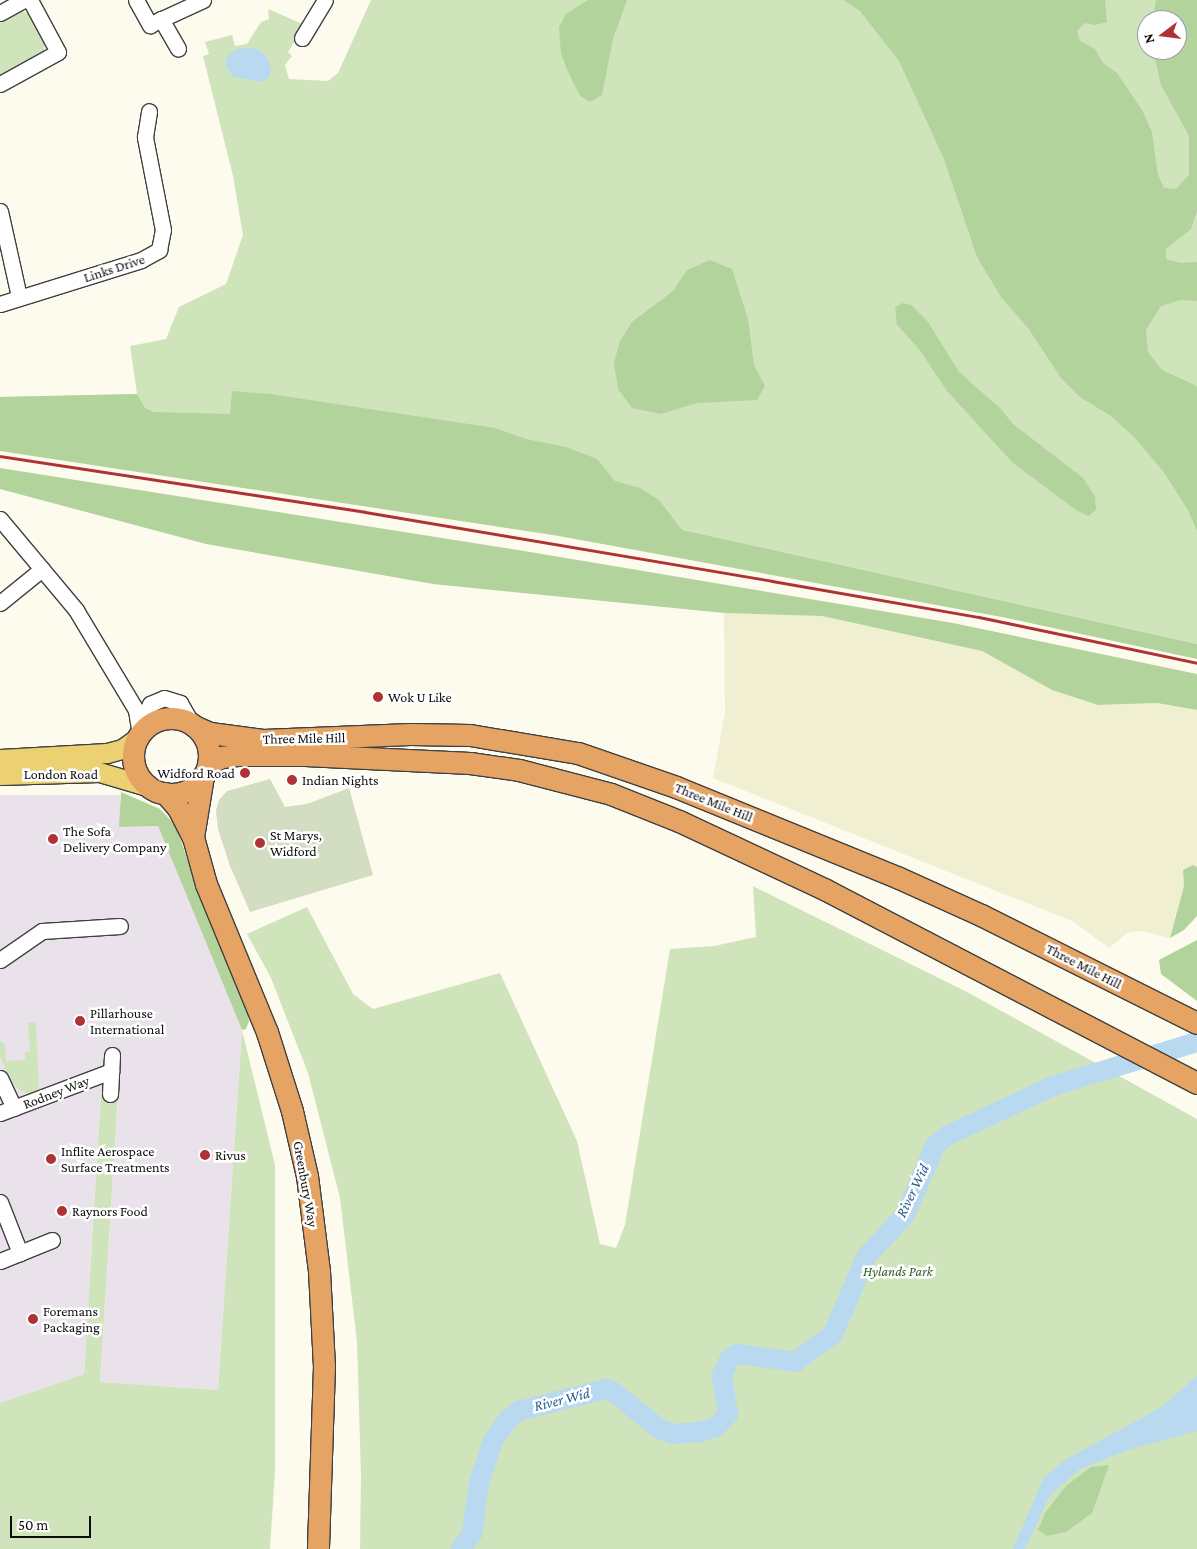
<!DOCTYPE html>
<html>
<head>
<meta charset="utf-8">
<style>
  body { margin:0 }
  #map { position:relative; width:1197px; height:1549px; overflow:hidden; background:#fdfbee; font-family:"Crimson Pro",serif }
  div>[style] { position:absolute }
  .industrial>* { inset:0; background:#eae2eb }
  .farmland>* { inset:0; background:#f1efd1 }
  .green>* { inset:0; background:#cfe4bb }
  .forest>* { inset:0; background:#b3d39c }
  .cemetery>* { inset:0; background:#d3ddc1 }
  .water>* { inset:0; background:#b8d9f0 }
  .river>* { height:20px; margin:-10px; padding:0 10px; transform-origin:10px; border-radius:10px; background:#b8d9f0 }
  .roads { filter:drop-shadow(1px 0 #404040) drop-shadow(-1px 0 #404040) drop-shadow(0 1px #404040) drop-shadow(0 -1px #404040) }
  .minor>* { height:15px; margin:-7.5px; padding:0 7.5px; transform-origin:7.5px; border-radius:7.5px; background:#fff }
  .major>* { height:19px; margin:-9.5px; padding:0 9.5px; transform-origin:9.5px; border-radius:9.5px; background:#ebd171 }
  .highway>* { height:21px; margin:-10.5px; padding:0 10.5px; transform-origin:10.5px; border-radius:10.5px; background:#e6a464 }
  .highway>.ring { margin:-10.5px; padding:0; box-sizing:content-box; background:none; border:21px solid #e6a464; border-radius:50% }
  .rail>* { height:3px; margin:-1.5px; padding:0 1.5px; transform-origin:1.5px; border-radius:1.5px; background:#af3334 }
  .dots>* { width:14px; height:14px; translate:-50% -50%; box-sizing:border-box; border:2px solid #fff; border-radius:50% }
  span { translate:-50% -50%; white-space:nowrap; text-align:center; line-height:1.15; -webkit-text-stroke:5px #fff; paint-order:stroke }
  .street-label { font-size:14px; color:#0d0d0d }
  .poi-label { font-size:14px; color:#0d0d0d }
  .left { translate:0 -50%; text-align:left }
  .right { translate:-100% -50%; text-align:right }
  .park-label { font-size:14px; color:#2e5e24; font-style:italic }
  .water-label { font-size:15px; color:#235e92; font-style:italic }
  .north { position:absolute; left:1137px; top:10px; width:50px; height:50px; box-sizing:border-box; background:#fff; border:1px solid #9e9e9e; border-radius:50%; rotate:255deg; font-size:14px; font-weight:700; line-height:20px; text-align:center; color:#0d0d0d }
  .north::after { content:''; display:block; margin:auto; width:18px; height:22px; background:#af3334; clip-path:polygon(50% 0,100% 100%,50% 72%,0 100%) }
  .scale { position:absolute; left:10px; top:1516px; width:81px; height:22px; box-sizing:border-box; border:2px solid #0d0d0d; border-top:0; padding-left:6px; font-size:15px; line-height:18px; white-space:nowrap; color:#0d0d0d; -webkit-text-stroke:4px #fff; paint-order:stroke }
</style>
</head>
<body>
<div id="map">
  <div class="industrial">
    <i style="clip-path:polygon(0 795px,120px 795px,120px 827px,158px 826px,242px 1030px,218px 1390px,100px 1382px,118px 1095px,101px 1094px,84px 1374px,0 1403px)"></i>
  </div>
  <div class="farmland">
    <i style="clip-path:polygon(724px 613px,822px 616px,982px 651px,1052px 690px,1098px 705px,1157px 703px,1197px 710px,1197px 867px,1183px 870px,1184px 886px,1170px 938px,1140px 931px,1127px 933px,1109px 948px,1074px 922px,713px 778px,725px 712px)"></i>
  </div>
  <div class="green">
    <i style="clip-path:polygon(evenodd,371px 0,1197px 0,1197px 644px,995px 600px,0 397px,137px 394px,130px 346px,166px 339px,179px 307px,226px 284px,243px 235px,233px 176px,203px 56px,209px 54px,205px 42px,232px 35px,235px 46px,247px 44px,261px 22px,269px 19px,268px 9px,305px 25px,288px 52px,292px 56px,285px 65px,289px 79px,328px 81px,338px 73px,371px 0,1147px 20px,1177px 20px,1177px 50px,1147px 50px,1147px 20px)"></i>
    <i style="clip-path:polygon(15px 10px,32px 14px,46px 40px,43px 57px,0 76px,0 18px)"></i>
    <i style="clip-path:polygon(753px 886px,969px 993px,1197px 1119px,1197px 1549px,360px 1549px,361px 1476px,357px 1342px,340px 1198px,308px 1073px,271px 978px,247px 934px,307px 907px,353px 994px,373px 1009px,500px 973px,577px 1141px,600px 1244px,616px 1248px,625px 1225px,670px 949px,714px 946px,756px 937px)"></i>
    <i style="clip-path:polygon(36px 1022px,39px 1092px,29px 1094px,19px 1090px,11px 1081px,0 1057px,0 1041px,5px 1044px,6px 1061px,25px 1060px,25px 1052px,30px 1052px,28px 1023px)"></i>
    <i style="clip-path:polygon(242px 1030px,275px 1165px,275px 1471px,270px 1549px,0 1549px,0 1403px,84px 1374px,101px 1094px,118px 1094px,100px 1382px,218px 1390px)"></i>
  </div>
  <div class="forest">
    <i style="clip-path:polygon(588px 0,627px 0,613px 39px,602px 95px,590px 102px,580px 96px,569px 74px,561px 54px,559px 27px,566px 14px)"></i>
    <i style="clip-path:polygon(844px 0,1105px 0,1107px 22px,1095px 25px,1084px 23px,1077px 31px,1080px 41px,1095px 49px,1103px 63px,1117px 73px,1142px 110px,1152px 132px,1158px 175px,1164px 188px,1176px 189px,1189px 175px,1189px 136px,1161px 85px,1153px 50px,1177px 50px,1177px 20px,1153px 18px,1156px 0,1197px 0,1197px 211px,1191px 229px,1166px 249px,1166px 259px,1180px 263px,1197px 262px,1197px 301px,1180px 300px,1161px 306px,1146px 330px,1148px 352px,1162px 370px,1197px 386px,1197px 531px,1188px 510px,1163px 471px,1134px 437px,1111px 416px,1080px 397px,1061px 378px,1028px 328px,1001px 297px,977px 257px,944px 159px,899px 61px,860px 11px)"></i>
    <i style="clip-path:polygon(710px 260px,732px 269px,748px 319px,754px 365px,765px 386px,757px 400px,697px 403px,661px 414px,632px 408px,618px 389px,614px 363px,620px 341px,632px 322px,673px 291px,687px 270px)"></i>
    <i style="clip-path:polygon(903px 303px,911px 305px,928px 322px,959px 372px,1001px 409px,1013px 424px,1083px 478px,1095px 496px,1096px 510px,1088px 516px,1076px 510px,1013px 463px,947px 391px,919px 349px,897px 325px,895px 307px)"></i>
    <i style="clip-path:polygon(232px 391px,270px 394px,495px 428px,526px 439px,566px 447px,597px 459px,615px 481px,640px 488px,659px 500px,682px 530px,1197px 644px,1197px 659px,1002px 617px,553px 535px,0 451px,0 397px,137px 394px,145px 408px,153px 412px,230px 414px)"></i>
    <i style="clip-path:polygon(0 468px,518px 550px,953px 623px,1197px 674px,1197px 710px,1157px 703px,1098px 705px,1052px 690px,982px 651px,822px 616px,724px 613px,433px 584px,206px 544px,0 489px)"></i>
    <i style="clip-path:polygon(121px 792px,160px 809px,176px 826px,200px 897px,247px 1010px,249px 1021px,246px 1029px,242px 1030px,158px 826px,119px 827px)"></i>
    <i style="clip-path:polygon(1193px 865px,1197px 867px,1197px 916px,1184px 930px,1170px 938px,1184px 886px,1183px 870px)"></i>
    <i style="clip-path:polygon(1197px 940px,1197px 1001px,1161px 974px,1159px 960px)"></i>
    <i style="clip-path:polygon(1109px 1465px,1092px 1513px,1066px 1532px,1047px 1536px,1038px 1530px,1045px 1513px,1066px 1486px,1091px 1467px)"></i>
  </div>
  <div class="cemetery">
    <i style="clip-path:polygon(270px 779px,285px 807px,307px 804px,349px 788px,373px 875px,250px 912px,230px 866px,218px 829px,216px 810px,219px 800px,227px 791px)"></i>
  </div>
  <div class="water">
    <i style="clip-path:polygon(250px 48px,260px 50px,268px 59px,271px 70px,269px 77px,262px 82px,234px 77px,225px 66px,228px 55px,238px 49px)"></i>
    <i style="clip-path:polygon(1197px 1376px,1197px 1431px,1128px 1450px,1080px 1469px,1050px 1495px,1025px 1549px,1013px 1549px,1044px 1477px,1065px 1460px,1160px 1408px)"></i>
  </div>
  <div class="river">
    <i style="left:461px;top:1549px;width:19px;rotate:-54deg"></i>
    <i style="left:472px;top:1534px;width:52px;rotate:-82.3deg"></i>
    <i style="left:479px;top:1482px;width:43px;rotate:-71.1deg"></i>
    <i style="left:493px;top:1441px;width:28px;rotate:-55deg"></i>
    <i style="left:509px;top:1418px;width:12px;rotate:-35deg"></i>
    <i style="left:519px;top:1411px;width:89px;rotate:-14.3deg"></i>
    <i style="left:605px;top:1389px;width:9px;rotate:18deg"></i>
    <i style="left:614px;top:1392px;width:57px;rotate:39.3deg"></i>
    <i style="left:658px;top:1428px;width:16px;rotate:22deg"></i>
    <i style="left:673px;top:1434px;width:28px;rotate:-4deg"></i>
    <i style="left:701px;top:1432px;width:16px;rotate:-18deg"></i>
    <i style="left:716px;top:1427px;width:18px;rotate:-47deg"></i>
    <i style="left:728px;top:1414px;width:39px;rotate:-99deg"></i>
    <i style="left:722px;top:1375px;width:19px;rotate:-65deg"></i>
    <i style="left:730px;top:1358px;width:10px;rotate:-24deg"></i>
    <i style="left:739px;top:1354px;width:57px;rotate:8.1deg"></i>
    <i style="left:795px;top:1362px;width:47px;rotate:-36.4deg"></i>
    <i style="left:833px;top:1334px;width:84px;rotate:-66.8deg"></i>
    <i style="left:866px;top:1257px;width:57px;rotate:-47.1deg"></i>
    <i style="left:905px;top:1215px;width:75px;rotate:-66.5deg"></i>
    <i style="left:935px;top:1146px;width:15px;rotate:-42deg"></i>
    <i style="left:946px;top:1136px;width:118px;rotate:-25deg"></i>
    <i style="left:1053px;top:1086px;width:151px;rotate:-17deg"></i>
  </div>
  <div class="roads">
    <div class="minor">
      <i style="left:136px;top:0;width:29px;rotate:61deg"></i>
      <i style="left:150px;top:25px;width:13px;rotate:-29deg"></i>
      <i style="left:161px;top:19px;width:34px;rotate:60deg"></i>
      <i style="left:0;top:13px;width:26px;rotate:-29deg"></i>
      <i style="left:164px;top:18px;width:43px;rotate:-24.8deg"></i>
      <i style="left:302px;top:38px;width:44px;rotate:-58.8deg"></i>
      <i style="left:0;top:84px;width:66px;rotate:-28.9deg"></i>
      <i style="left:58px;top:52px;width:59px;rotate:-118.3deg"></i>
      <i style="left:0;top:211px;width:88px;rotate:77.5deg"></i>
      <i style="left:0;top:304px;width:148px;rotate:-17.3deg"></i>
      <i style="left:141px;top:260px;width:21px;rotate:-29deg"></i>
      <i style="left:159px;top:250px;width:20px;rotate:-79deg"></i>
      <i style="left:163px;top:230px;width:95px;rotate:-101deg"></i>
      <i style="left:145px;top:137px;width:26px;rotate:-81deg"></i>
      <i style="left:0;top:519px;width:119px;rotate:50.1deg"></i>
      <i style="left:76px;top:610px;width:117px;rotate:59deg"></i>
      <i style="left:136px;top:710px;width:25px;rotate:81deg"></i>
      <i style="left:0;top:603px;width:54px;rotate:-39deg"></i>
      <i style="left:139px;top:726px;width:25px;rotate:-63deg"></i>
      <i style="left:150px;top:704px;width:15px;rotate:-23deg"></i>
      <i style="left:164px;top:698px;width:17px;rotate:17deg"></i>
      <i style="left:180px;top:703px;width:24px;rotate:60deg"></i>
      <i style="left:0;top:960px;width:51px;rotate:-34.6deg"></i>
      <i style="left:42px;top:931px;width:78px;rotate:-3.7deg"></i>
      <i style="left:0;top:1078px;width:33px;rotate:65deg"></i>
      <i style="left:110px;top:1094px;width:39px;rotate:-87deg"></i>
      <i style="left:0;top:1113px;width:119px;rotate:-20.7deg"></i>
      <i style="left:0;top:1202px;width:55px;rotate:68.6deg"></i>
      <i style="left:0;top:1261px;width:56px;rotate:-22deg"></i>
    </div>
    <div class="major">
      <i style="left:0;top:759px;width:107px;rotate:-3.2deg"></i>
      <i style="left:107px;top:753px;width:16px;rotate:-15deg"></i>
      <i style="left:122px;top:749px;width:19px;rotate:-35deg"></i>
      <i style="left:0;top:775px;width:99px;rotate:-1.7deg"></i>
      <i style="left:99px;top:772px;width:53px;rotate:16.4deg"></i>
    </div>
    <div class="highway">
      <i class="ring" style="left:133px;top:718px;width:55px;height:55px"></i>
      <i style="left:194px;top:726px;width:17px;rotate:24deg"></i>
      <i style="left:210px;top:733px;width:53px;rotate:7.5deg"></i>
      <i style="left:263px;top:740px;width:147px;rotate:-2.3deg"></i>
      <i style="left:410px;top:734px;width:60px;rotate:1deg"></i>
      <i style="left:470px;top:735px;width:109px;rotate:9.5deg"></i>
      <i style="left:578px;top:753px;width:104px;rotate:19.1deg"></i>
      <i style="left:676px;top:787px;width:241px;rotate:22.2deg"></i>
      <i style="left:899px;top:878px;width:90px;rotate:24.3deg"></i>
      <i style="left:981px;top:915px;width:241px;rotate:26.6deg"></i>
      <i style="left:208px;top:764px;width:16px;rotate:-27deg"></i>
      <i style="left:222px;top:757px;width:17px;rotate:-7deg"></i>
      <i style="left:239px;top:755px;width:66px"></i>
      <i style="left:305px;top:755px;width:165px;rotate:2.8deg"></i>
      <i style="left:470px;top:763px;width:49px;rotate:8.1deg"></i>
      <i style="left:519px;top:770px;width:95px;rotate:14.6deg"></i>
      <i style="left:611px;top:794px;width:73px;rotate:21.7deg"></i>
      <i style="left:679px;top:821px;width:162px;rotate:25.1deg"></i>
      <i style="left:826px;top:890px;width:418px;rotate:27.5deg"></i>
      <i style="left:165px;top:793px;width:20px;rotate:49deg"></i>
      <i style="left:178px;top:808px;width:33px;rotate:63deg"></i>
      <i style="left:193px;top:837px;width:49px;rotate:74.5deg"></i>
      <i style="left:206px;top:884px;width:160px;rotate:67.6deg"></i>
      <i style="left:267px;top:1032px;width:83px;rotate:72.4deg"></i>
      <i style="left:292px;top:1111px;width:67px;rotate:77deg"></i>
      <i style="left:307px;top:1176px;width:96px;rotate:82.8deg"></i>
      <i style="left:319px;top:1271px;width:95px;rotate:87deg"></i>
      <i style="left:324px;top:1366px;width:183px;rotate:91.9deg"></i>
      <i style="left:193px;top:837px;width:62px;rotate:-80.7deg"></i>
    </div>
  </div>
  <div class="rail">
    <i style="left:0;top:456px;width:369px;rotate:8.7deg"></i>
    <i style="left:365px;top:512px;width:413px;rotate:9.6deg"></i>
    <i style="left:772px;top:581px;width:210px;rotate:9.9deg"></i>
    <i style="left:979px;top:617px;width:223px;rotate:11.9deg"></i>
  </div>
  <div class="dots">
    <i style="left:378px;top:697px;background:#af3334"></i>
    <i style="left:245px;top:773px;background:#af3334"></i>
    <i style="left:292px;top:780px;background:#af3334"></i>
    <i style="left:53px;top:839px;background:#af3334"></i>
    <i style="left:260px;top:843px;background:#af3334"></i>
    <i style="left:80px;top:1021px;background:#af3334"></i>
    <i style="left:205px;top:1155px;background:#af3334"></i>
    <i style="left:51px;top:1159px;background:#af3334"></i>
    <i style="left:62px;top:1211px;background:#af3334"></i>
    <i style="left:33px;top:1319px;background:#af3334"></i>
  </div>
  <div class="street-label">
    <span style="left:114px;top:268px;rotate:-18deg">Links Drive</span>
    <span style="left:304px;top:738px;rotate:-1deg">Three Mile Hill</span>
    <span style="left:61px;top:774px">London Road</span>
    <span style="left:714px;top:802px;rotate:22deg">Three Mile Hill</span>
    <span style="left:1084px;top:966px;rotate:27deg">Three Mile Hill</span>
    <span style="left:56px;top:1092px;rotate:-21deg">Rodney Way</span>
    <span style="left:306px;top:1184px;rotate:80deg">Greenbury Way</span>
  </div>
  <div class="poi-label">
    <span class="left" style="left:388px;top:697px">Wok U Like</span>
    <span class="right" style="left:235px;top:773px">Widford Road</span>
    <span class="left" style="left:302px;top:780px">Indian Nights</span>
    <span class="left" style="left:63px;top:839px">The Sofa<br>Delivery Company</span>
    <span class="left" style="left:270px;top:843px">St Marys,<br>Widford</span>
    <span class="left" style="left:90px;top:1021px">Pillarhouse<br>International</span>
    <span class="left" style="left:61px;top:1159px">Inflite Aerospace<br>Surface Treatments</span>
    <span class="left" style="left:215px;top:1155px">Rivus</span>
    <span class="left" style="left:72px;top:1211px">Raynors Food</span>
    <span class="left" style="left:43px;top:1319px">Foremans<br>Packaging</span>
  </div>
  <div class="park-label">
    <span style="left:898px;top:1271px">Hylands Park</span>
  </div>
  <div class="water-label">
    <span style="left:913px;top:1191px;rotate:-64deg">River Wid</span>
    <span style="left:562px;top:1400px;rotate:-14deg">River Wid</span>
  </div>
  <div class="north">N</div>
  <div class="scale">50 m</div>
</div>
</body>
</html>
